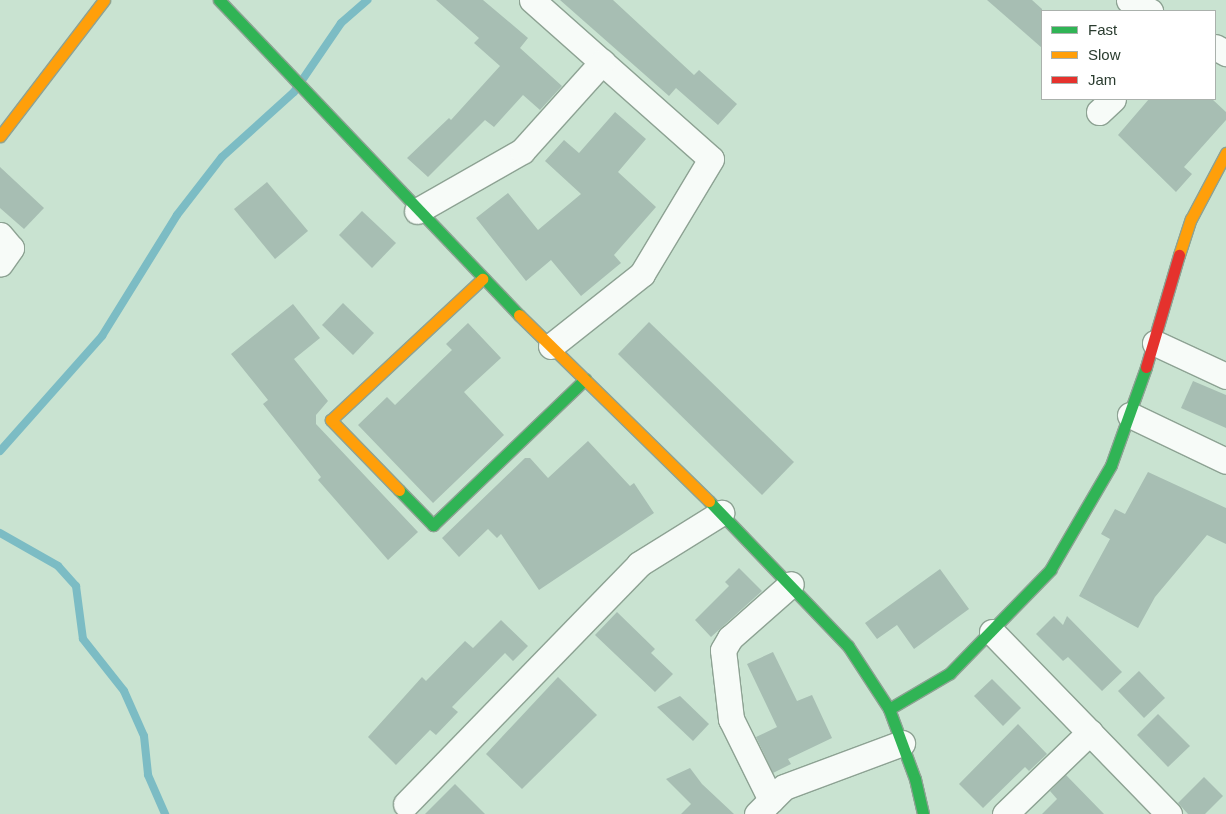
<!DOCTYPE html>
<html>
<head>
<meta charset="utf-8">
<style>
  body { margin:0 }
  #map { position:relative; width:1226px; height:814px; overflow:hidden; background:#c9e3d1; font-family:Helvetica,sans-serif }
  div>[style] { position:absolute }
  .stream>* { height:8px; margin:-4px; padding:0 4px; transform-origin:4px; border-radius:4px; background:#7cbcc4 }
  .building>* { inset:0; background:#a7beb3 }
  .roads { filter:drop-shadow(1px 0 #8da293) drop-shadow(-1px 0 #8da293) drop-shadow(0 1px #8da293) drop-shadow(0 -1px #8da293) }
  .street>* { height:25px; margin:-12.5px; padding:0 12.5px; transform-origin:12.5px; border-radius:12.5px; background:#f7fbf8 }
  .fast>* { height:11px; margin:-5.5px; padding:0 5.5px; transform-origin:5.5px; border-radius:5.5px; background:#30b455 }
  .slow>* { height:11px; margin:-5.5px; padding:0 5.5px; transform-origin:5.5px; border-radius:5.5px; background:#ff9f0a }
  .jam>* { height:11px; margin:-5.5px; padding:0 5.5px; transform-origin:5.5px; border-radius:5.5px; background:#e5322d }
  span { translate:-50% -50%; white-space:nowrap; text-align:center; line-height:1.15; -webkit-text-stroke:4.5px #fff; paint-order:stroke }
  .legend { position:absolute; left:1041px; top:10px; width:175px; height:90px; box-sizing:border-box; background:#fff; border:1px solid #aab1ac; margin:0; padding:6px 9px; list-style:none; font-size:15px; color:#2a3c2f }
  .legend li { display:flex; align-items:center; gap:10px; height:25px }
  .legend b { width:25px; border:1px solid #aab1ac }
</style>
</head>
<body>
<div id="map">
  <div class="stream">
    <i style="left:0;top:451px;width:154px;rotate:-48.4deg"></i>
    <i style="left:102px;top:336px;width:142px;rotate:-58.2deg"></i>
    <i style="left:177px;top:215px;width:73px;rotate:-52.2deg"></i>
    <i style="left:222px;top:157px;width:97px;rotate:-42.1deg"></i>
    <i style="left:294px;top:92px;width:83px;rotate:-55.7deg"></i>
    <i style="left:341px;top:23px;width:35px;rotate:-41deg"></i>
    <i style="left:0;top:533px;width:67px;rotate:29.6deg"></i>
    <i style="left:58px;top:566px;width:27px;rotate:48deg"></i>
    <i style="left:76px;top:586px;width:53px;rotate:82.5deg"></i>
    <i style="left:83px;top:639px;width:66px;rotate:51.7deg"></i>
    <i style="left:124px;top:691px;width:49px;rotate:66deg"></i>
    <i style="left:144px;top:736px;width:39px;rotate:84deg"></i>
    <i style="left:148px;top:775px;width:43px;rotate:66.4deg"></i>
  </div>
  <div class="building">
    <i style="clip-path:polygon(436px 0,483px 0,528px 38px,520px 48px,562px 86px,540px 110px,523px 95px,494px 127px,485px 120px,428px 177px,407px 158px,449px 118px,451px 120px,500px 66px,474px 43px,479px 38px)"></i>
    <i style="clip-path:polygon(560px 0,613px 0,694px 75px,699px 70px,737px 104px,718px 125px,676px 88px,669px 96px)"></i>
    <i style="clip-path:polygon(987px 0,1032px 0,1042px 9px,1042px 48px)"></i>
    <i style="clip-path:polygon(1149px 99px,1212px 99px,1226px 112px,1226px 120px,1184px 167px,1192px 174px,1176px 192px,1118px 135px)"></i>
    <i style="clip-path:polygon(615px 112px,646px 139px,618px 172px,656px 207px,614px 255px,621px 263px,581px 296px,551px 260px,526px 281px,476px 218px,508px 193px,538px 230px,581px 194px,545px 161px,564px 140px,579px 153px)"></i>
    <i style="clip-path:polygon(0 167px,44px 208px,24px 229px,0 208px)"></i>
    <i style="clip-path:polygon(267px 182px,308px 231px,275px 259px,234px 209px)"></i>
    <i style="clip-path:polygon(362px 211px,396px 243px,372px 268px,339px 235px)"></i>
    <i style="clip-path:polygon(343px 303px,374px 333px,353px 355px,322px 325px)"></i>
    <i style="clip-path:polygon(293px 304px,320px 338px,294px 359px,328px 401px,316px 415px,316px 424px,418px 532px,388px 560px,318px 480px,321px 477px,263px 404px,268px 400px,231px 354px)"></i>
    <i style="clip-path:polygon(649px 322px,794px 462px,762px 495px,618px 354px)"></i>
    <i style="clip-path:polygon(468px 323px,501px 358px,464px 392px,504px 435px,433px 503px,358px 425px,387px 397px,395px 405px,452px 350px,446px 344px)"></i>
    <i style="clip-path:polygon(1193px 381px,1226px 395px,1226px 428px,1181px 408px)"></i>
    <i style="clip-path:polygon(588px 441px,630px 486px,634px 483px,654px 513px,539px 590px,501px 534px,497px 538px,488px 529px,459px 557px,442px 538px,525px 458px,530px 458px,548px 478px)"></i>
    <i style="clip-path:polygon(1148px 472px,1226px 508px,1226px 544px,1207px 535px,1155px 597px,1138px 628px,1079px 596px,1110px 539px,1101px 534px,1115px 509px,1125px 514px)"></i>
    <i style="clip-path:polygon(739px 568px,762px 591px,711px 637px,695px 620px,729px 586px,725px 582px)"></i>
    <i style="clip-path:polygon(940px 569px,969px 609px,914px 649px,897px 625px,877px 639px,865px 623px)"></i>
    <i style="clip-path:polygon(617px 612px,655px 649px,651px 653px,673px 674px,655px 692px,595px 635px)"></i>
    <i style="clip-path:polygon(1054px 616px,1063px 625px,1067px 616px,1122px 672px,1102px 691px,1068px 657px,1063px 661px,1036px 634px)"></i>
    <i style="clip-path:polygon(501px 620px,528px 646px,513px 661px,505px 653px,452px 707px,458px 712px,436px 735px,430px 730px,396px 765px,368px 737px,422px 677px,426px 681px,465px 641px,473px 648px)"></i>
    <i style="clip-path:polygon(773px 652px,797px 701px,812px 695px,832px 738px,788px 759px,791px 764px,773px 773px,756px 737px,777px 727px,747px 664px)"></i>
    <i style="clip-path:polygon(1139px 671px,1165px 698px,1144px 718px,1118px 691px)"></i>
    <i style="clip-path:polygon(558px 677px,597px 715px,522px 789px,486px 754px)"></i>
    <i style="clip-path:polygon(992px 679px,1021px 708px,1003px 726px,974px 696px)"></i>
    <i style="clip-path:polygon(680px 696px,709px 724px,693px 741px,657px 707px)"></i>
    <i style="clip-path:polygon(1158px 714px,1190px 746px,1168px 767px,1137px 735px)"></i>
    <i style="clip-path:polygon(1018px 724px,1047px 754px,1029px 771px,1025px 767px,983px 808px,959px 784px)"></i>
    <i style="clip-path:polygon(690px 768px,702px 784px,734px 814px,681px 814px,691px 804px,666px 779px)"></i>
    <i style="clip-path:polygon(1066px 775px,1104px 814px,1042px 814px,1057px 799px,1050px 791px)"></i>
    <i style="clip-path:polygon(1204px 777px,1223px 796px,1205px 814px,1188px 814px,1178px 803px)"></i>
    <i style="clip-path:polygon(455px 784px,485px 814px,425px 814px)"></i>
  </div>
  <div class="roads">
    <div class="street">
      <i style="left:532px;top:0;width:239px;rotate:41.6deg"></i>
      <i style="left:711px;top:159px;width:134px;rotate:121deg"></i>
      <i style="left:642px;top:274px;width:116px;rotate:141.6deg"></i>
      <i style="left:1129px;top:0;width:24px;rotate:28deg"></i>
      <i style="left:1215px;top:47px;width:13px;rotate:29deg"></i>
      <i style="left:1099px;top:112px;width:19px;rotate:-43deg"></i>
      <i style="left:417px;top:211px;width:121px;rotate:-29.7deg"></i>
      <i style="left:522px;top:151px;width:120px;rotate:-48deg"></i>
      <i style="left:0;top:235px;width:17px;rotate:50deg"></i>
      <i style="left:11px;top:248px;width:19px;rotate:125deg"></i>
      <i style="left:1155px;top:343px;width:78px;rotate:24.9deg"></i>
      <i style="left:1130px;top:415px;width:106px;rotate:25.6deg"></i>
      <i style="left:992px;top:632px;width:254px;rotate:45.8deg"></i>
      <i style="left:771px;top:800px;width:90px;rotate:-116.3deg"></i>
      <i style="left:731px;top:719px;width:69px;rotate:-96.6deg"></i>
      <i style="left:723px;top:650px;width:14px;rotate:-60deg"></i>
      <i style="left:730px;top:638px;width:81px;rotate:-41.5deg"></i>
      <i style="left:406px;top:804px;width:334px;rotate:-45.8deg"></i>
      <i style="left:639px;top:564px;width:97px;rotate:-31.9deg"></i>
      <i style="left:757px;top:814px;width:38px;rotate:-45deg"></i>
      <i style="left:784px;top:787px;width:126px;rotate:-20.4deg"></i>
      <i style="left:1005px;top:814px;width:118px;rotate:-44deg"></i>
    </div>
    <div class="fast">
      <i style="left:219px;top:0;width:435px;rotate:46.4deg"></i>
      <i style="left:399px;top:490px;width:49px;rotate:45.8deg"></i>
      <i style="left:433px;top:525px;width:211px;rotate:-43.8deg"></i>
      <i style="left:709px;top:501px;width:201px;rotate:46.2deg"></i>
      <i style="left:848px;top:646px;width:75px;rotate:56.9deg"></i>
      <i style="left:889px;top:709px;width:75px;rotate:69.6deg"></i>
      <i style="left:915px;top:779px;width:36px;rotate:77deg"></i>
      <i style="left:889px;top:709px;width:71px;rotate:-30.5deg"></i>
      <i style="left:950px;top:673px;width:144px;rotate:-45.8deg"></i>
      <i style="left:1050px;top:570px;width:121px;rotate:-59.8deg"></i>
      <i style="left:1111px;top:465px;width:104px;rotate:-70.3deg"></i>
    </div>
    <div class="slow">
      <i style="left:0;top:136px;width:171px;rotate:-52.6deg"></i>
      <i style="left:1179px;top:255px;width:38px;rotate:-72deg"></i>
      <i style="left:1191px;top:219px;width:75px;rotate:-62.1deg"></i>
      <i style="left:519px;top:315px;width:266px;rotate:44.4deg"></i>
      <i style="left:399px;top:490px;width:98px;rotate:-134.2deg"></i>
      <i style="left:331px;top:420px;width:207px;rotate:-43deg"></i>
    </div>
    <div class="jam">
      <i style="left:1146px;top:367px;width:117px;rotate:-73.6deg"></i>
    </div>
  </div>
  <ul class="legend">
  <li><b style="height:6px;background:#30b455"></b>Fast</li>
  <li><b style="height:6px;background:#ff9f0a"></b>Slow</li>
  <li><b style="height:6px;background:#e5322d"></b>Jam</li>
  </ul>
</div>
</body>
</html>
